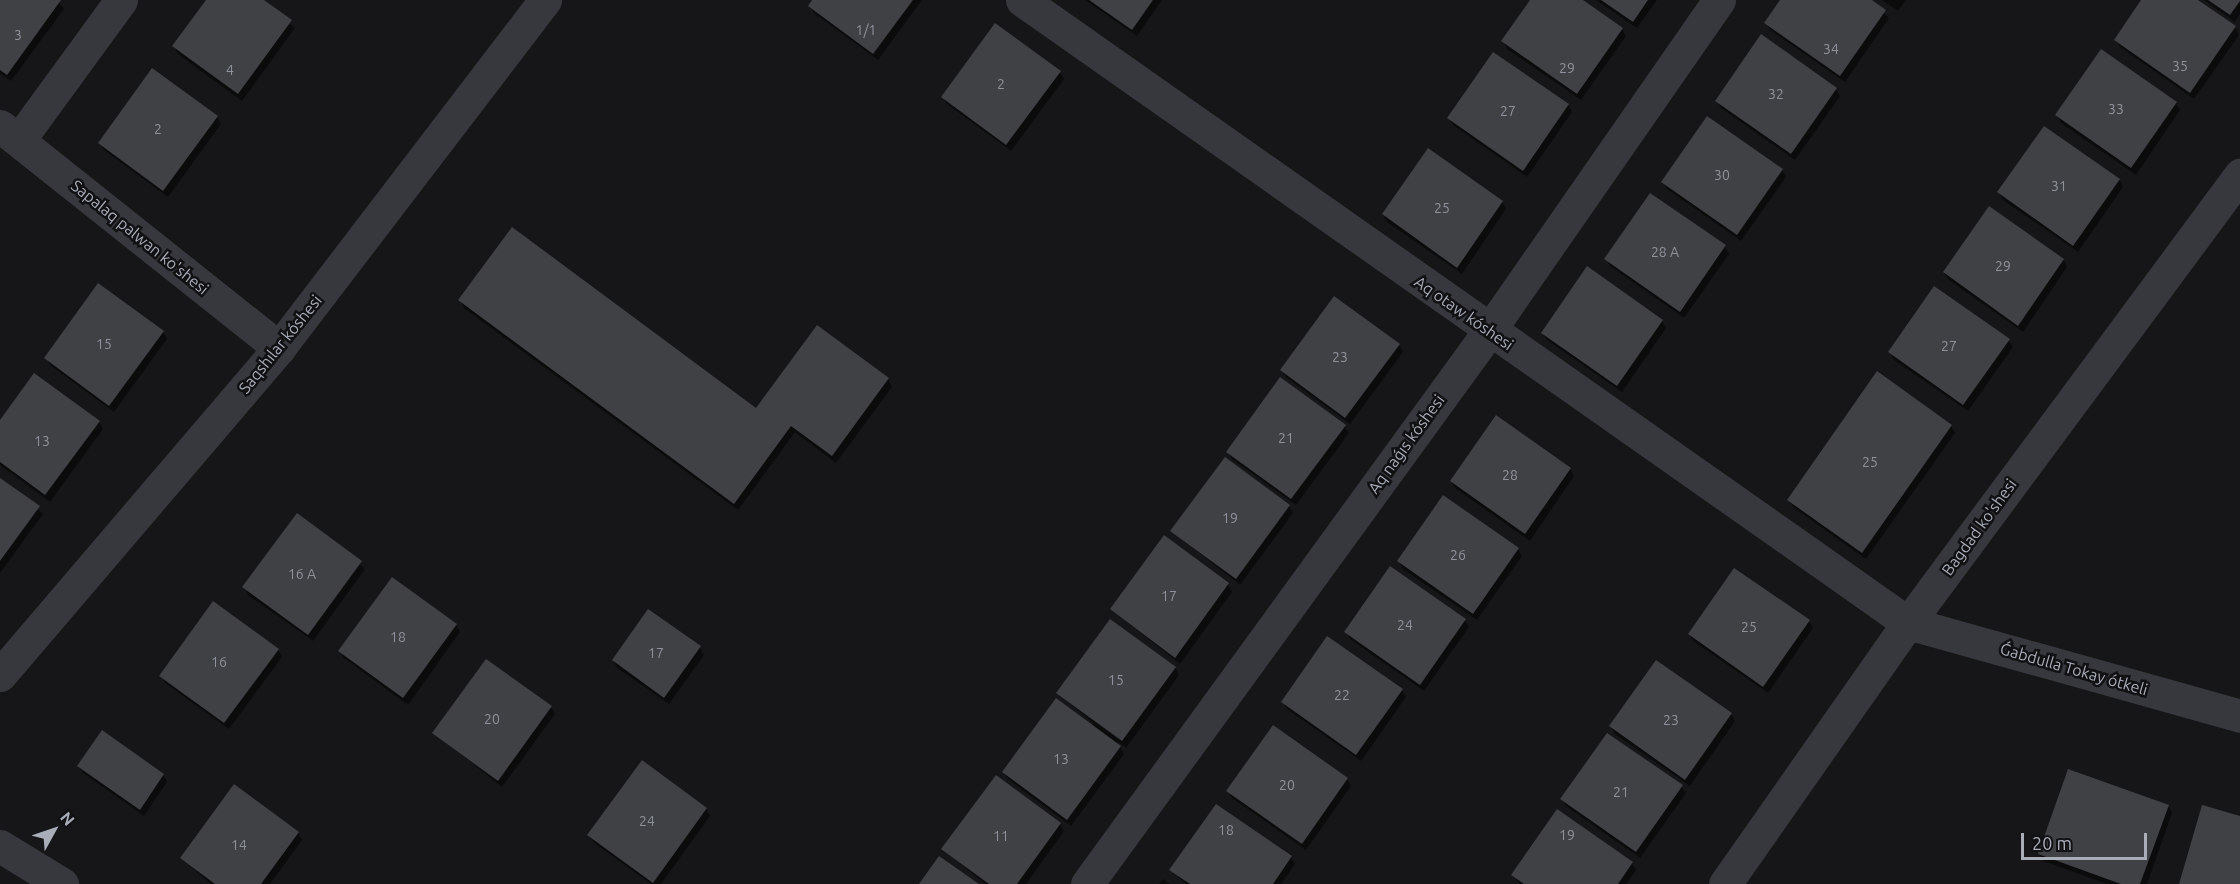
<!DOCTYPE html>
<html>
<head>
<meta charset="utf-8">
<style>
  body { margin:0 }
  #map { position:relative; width:2240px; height:884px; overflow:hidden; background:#161618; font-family:Ubuntu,sans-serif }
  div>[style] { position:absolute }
  .shadow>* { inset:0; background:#0007 }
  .building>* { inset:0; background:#404145 }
  .minor>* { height:33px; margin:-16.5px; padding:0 16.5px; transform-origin:16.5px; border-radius:16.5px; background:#37383d }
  span { translate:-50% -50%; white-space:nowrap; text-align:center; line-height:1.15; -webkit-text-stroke:5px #111113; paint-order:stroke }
  .number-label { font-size:14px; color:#8e929b }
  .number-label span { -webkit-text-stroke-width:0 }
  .street-label { font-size:16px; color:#a8adb8 }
  .north { position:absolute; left:24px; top:800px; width:60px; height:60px; -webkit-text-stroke:4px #111113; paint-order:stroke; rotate:50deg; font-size:16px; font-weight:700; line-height:24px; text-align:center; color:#a8adb8 }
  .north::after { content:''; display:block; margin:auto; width:21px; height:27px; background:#a8adb8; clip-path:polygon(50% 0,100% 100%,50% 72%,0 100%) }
  .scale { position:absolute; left:2021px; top:833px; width:126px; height:27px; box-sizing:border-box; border:3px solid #a8adb8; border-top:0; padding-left:8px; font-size:18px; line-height:21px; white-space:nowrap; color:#a8adb8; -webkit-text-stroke:4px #111113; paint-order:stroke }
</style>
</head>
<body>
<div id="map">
  <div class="shadow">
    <i style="clip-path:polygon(0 0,57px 0,64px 9px,11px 81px,0 73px)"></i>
    <i style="clip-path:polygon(208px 0,261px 0,295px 28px,242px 101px,178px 54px,174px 47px)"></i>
    <i style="clip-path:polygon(814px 0,922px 0,878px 60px,814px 13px,810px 6px)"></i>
    <i style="clip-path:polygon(1085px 0,1162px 0,1137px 36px)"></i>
    <i style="clip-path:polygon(1532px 0,1580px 0,1622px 29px,1626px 36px,1581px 100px,1507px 49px,1503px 41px)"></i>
    <i style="clip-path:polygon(1596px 0,1657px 0,1637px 28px)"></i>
    <i style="clip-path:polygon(1782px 0,1870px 0,1889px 18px,1845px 82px,1770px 30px,1766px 23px)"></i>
    <i style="clip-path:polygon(1882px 0,1906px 0,1898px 11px)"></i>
    <i style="clip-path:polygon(2143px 0,2195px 0,2235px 27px,2239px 35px,2194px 99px,2120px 47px,2116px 40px)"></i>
    <i style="clip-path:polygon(2204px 0,2240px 0,2240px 14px,2235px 22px)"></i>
    <i style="clip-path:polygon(1060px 72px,1064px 79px,1011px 151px,947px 104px,943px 97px)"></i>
    <i style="clip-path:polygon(1836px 89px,1840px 96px,1795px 160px,1721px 108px,1717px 101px)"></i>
    <i style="clip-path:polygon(2176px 103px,2180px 110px,2136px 175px,2061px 123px,2057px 115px)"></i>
    <i style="clip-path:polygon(1568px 105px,1572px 112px,1527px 177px,1453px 125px,1449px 118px)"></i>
    <i style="clip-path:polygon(217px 117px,221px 124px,168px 197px,104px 150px,100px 143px)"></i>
    <i style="clip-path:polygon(1428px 150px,1502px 202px,1506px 209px,1462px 274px,1387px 222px,1383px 215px)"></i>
    <i style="clip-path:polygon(1782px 170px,1786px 177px,1741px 241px,1667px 189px,1663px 182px)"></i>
    <i style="clip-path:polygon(2119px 180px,2123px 187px,2078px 252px,2003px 200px,1999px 193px)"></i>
    <i style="clip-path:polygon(1989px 208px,2063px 260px,2067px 267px,2023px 332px,1949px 280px,1944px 273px)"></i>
    <i style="clip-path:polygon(1724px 246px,1729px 254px,1684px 318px,1610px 266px,1606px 259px)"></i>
    <i style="clip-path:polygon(460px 300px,757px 410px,817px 327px,888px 379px,892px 387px,836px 463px,795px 432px,738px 510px,464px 308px)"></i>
    <i style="clip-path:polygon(1662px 321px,1666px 328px,1622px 392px,1547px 340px,1543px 333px)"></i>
    <i style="clip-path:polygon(163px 332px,167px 339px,114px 412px,50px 365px,46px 358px)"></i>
    <i style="clip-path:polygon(2008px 340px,2013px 347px,1968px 411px,1894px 360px,1890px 352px)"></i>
    <i style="clip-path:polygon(1399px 345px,1403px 352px,1350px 424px,1286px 377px,1282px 370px)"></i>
    <i style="clip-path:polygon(1878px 374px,1951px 426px,1955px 433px,1866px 559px,1793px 507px,1789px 500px)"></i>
    <i style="clip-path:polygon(0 422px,99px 422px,103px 429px,50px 502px,0 465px)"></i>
    <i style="clip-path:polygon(1344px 426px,1349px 433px,1296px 505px,1232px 459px,1228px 452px)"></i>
    <i style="clip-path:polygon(1570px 469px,1574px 476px,1530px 541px,1455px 488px,1451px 481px)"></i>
    <i style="clip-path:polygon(0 479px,43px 514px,0 573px)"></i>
    <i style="clip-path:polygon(1289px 506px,1293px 513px,1240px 585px,1172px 531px)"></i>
    <i style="clip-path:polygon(297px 515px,365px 569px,313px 641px,248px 595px,244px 587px)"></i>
    <i style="clip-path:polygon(1518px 549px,1522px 556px,1477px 620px,1403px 569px,1399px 562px)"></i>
    <i style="clip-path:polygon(392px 579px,456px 625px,460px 632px,408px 705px,344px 658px,339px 651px)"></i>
    <i style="clip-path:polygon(1228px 584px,1232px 592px,1180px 664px,1112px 610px)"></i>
    <i style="clip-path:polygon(1465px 620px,1469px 627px,1424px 691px,1350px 639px,1346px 632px)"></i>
    <i style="clip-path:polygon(1809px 621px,1813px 628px,1768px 693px,1693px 641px,1689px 634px)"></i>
    <i style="clip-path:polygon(700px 648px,704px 655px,669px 704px,617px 668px,613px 660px)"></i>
    <i style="clip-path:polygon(278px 650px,282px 657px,229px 729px,165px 683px,161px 676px)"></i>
    <i style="clip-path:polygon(1175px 668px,1179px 675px,1126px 748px,1117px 741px,1124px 754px,1071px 826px,1008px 779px,1003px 772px,1094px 724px,1058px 693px)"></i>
    <i style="clip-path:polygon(1402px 690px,1406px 697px,1361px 761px,1287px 709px,1283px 702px)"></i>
    <i style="clip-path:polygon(551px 707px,555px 714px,502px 787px,434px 733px)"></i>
    <i style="clip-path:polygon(1731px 714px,1735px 721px,1690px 786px,1615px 734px,1611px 727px)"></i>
    <i style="clip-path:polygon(102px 732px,163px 775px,167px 782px,144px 816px,83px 773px,78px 766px)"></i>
    <i style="clip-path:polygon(1347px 779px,1351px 786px,1306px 850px,1232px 798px,1227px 791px)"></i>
    <i style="clip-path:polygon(1681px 786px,1686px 793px,1640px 858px,1566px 806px,1562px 799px)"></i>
    <i style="clip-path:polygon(2168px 806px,2172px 813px,2147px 884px,2107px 884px,2043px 861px,2039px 854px)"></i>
    <i style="clip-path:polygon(706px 809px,710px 816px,661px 884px,651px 884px,593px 842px,589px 835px)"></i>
    <i style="clip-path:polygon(1060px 824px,1064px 831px,1026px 884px,985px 884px,943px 849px)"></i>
    <i style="clip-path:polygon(298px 833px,302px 840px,270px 884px,211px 884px,181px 858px)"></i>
    <i style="clip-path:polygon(1291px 857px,1295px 864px,1281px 884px,1186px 884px,1171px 870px)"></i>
    <i style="clip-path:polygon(1632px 863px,1636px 870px,1626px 884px,1520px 884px,1513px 875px)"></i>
    <i style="clip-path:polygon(1163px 879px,1170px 884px,1159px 884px)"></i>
  </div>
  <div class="building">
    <i style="clip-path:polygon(0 0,61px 0,7px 75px,0 70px)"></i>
    <i style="clip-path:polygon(206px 0,264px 0,292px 20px,238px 94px,172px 46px)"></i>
    <i style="clip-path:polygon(812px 0,913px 0,873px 54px,808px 6px)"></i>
    <i style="clip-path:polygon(1089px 0,1153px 0,1132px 30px)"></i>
    <i style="clip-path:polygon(1530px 0,1583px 0,1623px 28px,1577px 94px,1501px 41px)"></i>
    <i style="clip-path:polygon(1601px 0,1648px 0,1633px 22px)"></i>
    <i style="clip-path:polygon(1780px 0,1872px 0,1886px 10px,1840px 76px,1764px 23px)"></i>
    <i style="clip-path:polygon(2141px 0,2198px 0,2236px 26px,2190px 93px,2114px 40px)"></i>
    <i style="clip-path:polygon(2208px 0,2240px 0,2240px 1px,2230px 15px)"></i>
    <i style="clip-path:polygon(995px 23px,1061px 71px,1006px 145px,941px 97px)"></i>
    <i style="clip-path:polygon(1761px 34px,1837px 88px,1791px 154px,1715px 101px)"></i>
    <i style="clip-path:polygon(2101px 49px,2177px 102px,2131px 168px,2055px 115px)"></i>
    <i style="clip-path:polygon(1493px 52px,1569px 104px,1523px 171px,1447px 118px)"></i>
    <i style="clip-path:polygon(152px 68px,218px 116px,163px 191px,98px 143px)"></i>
    <i style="clip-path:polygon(1707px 116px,1783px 169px,1737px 235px,1661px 182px)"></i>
    <i style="clip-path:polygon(2044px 126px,2120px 179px,2073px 246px,1997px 192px)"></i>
    <i style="clip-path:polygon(1428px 148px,1503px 201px,1457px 268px,1382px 214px)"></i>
    <i style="clip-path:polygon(1650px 193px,1726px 245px,1680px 312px,1604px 259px)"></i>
    <i style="clip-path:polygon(1989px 206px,2064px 259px,2018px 326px,1943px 272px)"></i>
    <i style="clip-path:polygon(512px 227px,756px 408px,817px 325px,889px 378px,832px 456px,791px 426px,734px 504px,458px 300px)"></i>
    <i style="clip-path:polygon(1587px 266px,1663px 320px,1617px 386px,1541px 333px)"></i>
    <i style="clip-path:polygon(98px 283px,164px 331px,109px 406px,44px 358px)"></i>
    <i style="clip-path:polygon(1934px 286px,2010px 339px,1963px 405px,1888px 352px)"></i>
    <i style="clip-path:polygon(1334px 296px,1400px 344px,1345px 418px,1280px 370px)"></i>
    <i style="clip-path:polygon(1877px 371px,1952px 425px,1862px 553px,1787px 500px)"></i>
    <i style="clip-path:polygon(34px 373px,100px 421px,45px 495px,0 462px,0 420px)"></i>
    <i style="clip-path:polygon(1280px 377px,1346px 425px,1291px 499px,1226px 452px)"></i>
    <i style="clip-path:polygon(1496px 415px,1571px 468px,1525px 534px,1450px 481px)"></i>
    <i style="clip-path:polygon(1225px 457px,1290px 505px,1236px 579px,1170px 531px)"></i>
    <i style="clip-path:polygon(0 478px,40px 506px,0 561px)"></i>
    <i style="clip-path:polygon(1443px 495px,1519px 548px,1473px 614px,1397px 561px)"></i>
    <i style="clip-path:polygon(297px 513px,362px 561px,308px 635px,242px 587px)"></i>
    <i style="clip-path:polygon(1164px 535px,1229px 583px,1175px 658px,1110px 609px)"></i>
    <i style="clip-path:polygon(1390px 566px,1466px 619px,1420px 685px,1344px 632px)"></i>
    <i style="clip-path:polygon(1734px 568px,1810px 620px,1763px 687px,1688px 634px)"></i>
    <i style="clip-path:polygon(392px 577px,457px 624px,403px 698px,338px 651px)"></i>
    <i style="clip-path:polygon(213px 601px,279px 649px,224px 723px,159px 676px)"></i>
    <i style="clip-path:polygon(648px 609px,701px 646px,664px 698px,612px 660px)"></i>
    <i style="clip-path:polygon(1110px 619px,1176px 667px,1122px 741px,1056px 693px)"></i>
    <i style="clip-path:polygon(1327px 636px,1403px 689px,1356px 755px,1281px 702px)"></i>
    <i style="clip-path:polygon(486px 659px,552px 706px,498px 781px,432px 733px)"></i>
    <i style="clip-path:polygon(1656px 660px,1732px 713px,1685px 780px,1609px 726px)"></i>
    <i style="clip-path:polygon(1056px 698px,1121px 746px,1067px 820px,1002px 772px)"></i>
    <i style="clip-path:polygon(1273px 725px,1348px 778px,1302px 844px,1226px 791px)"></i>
    <i style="clip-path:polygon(102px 730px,164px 774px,140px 810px,77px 766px)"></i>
    <i style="clip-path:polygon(1607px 733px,1683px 785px,1636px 852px,1560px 799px)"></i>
    <i style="clip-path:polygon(642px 760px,707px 808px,653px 883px,587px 835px)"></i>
    <i style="clip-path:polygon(2068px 769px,2169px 805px,2140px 884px,2121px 884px,2038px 854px)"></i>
    <i style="clip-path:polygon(996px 775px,1061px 823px,1017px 884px,989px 884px,941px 849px)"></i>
    <i style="clip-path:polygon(234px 784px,299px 832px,261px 884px,215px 884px,180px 858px)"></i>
    <i style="clip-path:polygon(1216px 804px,1292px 856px,1273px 884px,1190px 884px,1169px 870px)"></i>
    <i style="clip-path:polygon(2202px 805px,2240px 816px,2240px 884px,2179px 884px)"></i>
    <i style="clip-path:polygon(1557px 809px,1633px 862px,1618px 884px,1524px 884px,1511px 875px)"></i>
    <i style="clip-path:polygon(939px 856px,979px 884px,919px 884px)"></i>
  </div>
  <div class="minor">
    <i style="left:1022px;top:0;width:1083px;rotate:35.11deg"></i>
    <i style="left:1908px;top:623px;width:345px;rotate:15.6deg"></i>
    <i style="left:0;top:126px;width:357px;rotate:38.5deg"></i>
    <i style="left:19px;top:140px;width:173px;rotate:-53.9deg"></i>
    <i style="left:0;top:675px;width:430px;rotate:-49.5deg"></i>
    <i style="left:279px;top:348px;width:438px;rotate:-52.6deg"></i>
    <i style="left:0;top:846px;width:73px;rotate:31.5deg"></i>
    <i style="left:1087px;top:884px;width:684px;rotate:-53.98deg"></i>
    <i style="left:1489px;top:331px;width:403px;rotate:-55.2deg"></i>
    <i style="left:1725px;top:884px;width:319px;rotate:-55deg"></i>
    <i style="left:1908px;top:623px;width:558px;rotate:-53.46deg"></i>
  </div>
  <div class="number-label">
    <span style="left:866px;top:30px">1/1</span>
    <span style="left:18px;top:35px">3</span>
    <span style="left:1831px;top:49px">34</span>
    <span style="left:2180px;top:66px">35</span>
    <span style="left:1567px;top:68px">29</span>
    <span style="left:230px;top:70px">4</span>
    <span style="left:1001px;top:84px">2</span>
    <span style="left:1776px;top:94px">32</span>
    <span style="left:2116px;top:109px">33</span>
    <span style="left:1508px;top:111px">27</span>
    <span style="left:158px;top:129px">2</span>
    <span style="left:1722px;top:175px">30</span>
    <span style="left:2059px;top:186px">31</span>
    <span style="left:1442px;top:208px">25</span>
    <span style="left:1665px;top:252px">28 А</span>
    <span style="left:2003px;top:266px">29</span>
    <span style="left:104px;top:344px">15</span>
    <span style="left:1949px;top:346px">27</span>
    <span style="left:1340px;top:357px">23</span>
    <span style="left:1286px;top:438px">21</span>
    <span style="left:42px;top:441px">13</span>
    <span style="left:1870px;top:462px">25</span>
    <span style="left:1510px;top:475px">28</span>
    <span style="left:1230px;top:518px">19</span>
    <span style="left:1458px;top:555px">26</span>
    <span style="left:302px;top:574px">16 А</span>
    <span style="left:1169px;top:596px">17</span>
    <span style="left:1405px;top:625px">24</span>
    <span style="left:1749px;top:627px">25</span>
    <span style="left:398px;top:637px">18</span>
    <span style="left:656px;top:653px">17</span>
    <span style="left:219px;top:662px">16</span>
    <span style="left:1116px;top:680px">15</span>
    <span style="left:1342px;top:695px">22</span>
    <span style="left:492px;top:719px">20</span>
    <span style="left:1671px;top:720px">23</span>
    <span style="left:1061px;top:759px">13</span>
    <span style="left:1287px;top:785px">20</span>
    <span style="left:1621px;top:792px">21</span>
    <span style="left:647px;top:821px">24</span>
    <span style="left:1226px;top:830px">18</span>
    <span style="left:1567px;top:835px">19</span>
    <span style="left:1001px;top:836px">11</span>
    <span style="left:239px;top:845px">14</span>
  </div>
  <div class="street-label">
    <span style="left:140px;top:237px;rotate:39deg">Sapalaq palwan ko'shesi</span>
    <span style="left:1464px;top:313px;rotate:35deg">Aq otaw kóshesi</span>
    <span style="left:280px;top:344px;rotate:-51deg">Saqshılar kóshesi</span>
    <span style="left:1406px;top:444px;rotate:-54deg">Aq naǵıs kóshesi</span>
    <span style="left:1979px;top:527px;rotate:-54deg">Bagdad ko'shesi</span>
    <span style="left:2074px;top:669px;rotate:16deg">Ǵabdulla Tokay ótkeli</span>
  </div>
  <div class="north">N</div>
  <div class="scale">20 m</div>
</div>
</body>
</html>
